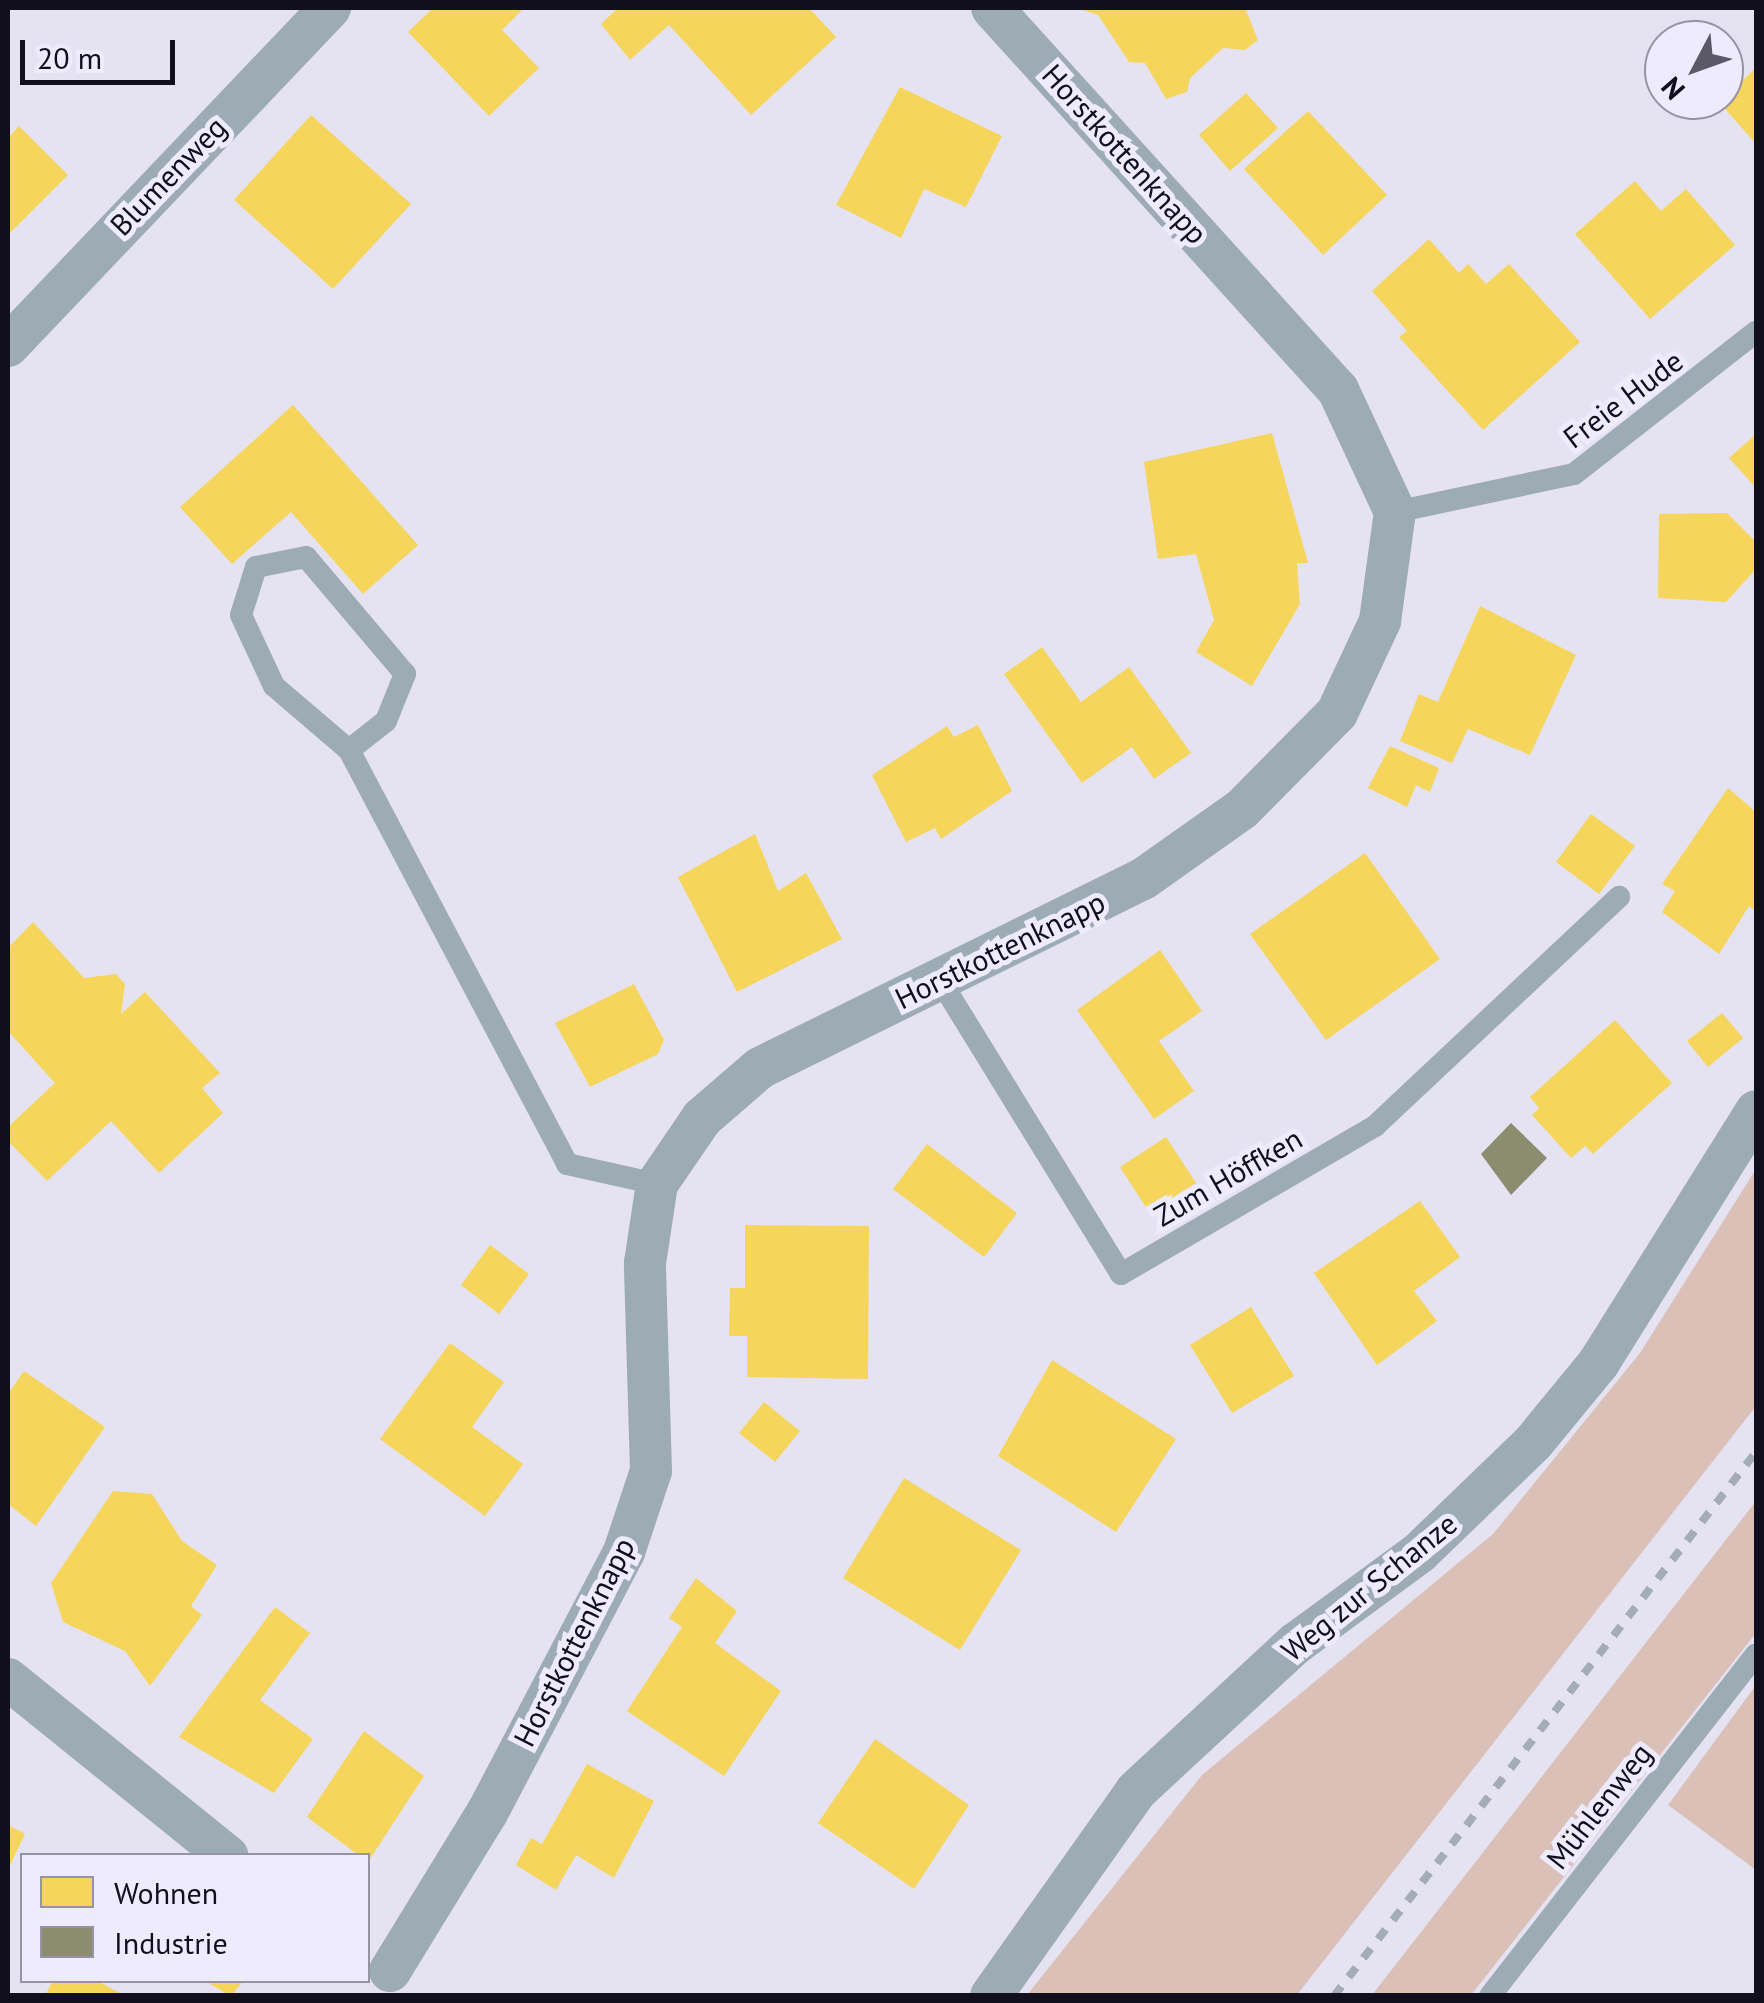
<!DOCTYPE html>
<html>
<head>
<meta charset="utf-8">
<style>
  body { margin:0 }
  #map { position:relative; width:1764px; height:2003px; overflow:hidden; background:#e5e3f2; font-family:"PT Sans",sans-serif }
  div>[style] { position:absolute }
  .green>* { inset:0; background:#dbc0b8 }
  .homes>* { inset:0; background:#f6d55c }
  .industry>* { inset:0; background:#8c8c6e }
  .service>* { height:22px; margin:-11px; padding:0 11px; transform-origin:11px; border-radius:11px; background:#9dabb5 }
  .minor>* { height:42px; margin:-21px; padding:0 21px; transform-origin:21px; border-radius:21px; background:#9dabb5 }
  .rail>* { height:8px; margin-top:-4px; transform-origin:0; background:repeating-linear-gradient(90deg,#a4acb6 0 12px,transparent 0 24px) }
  span { translate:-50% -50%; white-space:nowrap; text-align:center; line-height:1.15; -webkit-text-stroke:10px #eeebfe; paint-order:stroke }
  .street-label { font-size:30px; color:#110e1e }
  .frame { position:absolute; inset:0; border:10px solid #110e1e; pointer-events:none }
  .legend { position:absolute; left:20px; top:1853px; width:350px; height:130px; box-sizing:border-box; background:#eeebfe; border:2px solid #9693a4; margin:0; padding:12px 18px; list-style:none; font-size:30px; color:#110e1e }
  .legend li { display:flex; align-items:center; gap:20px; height:50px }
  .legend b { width:50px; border:2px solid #9693a4 }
  .north { position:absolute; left:1644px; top:20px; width:100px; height:100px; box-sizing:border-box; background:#eeebfe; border:2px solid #9693a4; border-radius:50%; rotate:229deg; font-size:28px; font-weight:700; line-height:40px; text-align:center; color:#110e1e }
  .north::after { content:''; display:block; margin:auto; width:35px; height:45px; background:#5b5968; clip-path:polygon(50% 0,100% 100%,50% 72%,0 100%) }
  .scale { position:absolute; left:20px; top:40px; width:155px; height:45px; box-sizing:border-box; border:5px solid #110e1e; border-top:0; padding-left:12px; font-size:30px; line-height:35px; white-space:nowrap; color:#110e1e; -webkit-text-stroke:8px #eeebfe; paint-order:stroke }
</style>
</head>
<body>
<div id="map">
  <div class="green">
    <i style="clip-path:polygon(1756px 1169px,1756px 1406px,1297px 1995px,1027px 1995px,1202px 1775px,1493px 1534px,1640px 1353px)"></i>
    <i style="clip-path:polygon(1756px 1501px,1756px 1633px,1471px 1995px,1372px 1995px)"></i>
    <i style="clip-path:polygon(1756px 1685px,1756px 1870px,1668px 1805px)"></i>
  </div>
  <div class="homes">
    <i style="clip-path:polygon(433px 8px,522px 10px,502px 30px,539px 68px,489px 116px,408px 32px)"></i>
    <i style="clip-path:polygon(618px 8px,809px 8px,836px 37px,751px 115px,669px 25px,630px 60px,601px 24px)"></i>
    <i style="clip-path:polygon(1077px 8px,1245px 8px,1258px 40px,1245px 50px,1223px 48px,1190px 78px,1187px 92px,1166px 99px,1145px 63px,1129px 62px,1098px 15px)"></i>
    <i style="clip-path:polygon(1756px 68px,1756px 144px,1719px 102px)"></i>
    <i style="clip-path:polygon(900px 87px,1002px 136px,966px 207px,924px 189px,901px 238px,836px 205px)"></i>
    <i style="clip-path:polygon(1246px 93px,1278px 128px,1230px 171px,1199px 135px)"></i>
    <i style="clip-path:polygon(1308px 111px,1387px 195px,1323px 255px,1244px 169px)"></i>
    <i style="clip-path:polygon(311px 115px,411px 204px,333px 289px,234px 200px)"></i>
    <i style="clip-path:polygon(19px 126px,68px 175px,8px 235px,8px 138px)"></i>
    <i style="clip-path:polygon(1635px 181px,1661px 211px,1686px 189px,1735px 245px,1650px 319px,1575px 234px)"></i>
    <i style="clip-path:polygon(1429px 239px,1459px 273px,1468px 264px,1486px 284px,1509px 264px,1580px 342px,1483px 430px,1399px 337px,1407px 331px,1372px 291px)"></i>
    <i style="clip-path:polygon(293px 405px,418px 545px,363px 594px,291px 512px,232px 564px,180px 507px)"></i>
    <i style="clip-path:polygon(1272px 433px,1308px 563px,1297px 563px,1300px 604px,1252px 686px,1196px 652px,1214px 620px,1196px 554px,1158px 559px,1144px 462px)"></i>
    <i style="clip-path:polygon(1756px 434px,1756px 488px,1729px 458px)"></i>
    <i style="clip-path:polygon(1727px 513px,1756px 542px,1756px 569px,1726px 602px,1658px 598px,1659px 514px)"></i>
    <i style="clip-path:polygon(1480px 606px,1576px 655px,1530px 755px,1468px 729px,1452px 763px,1400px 741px,1419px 694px,1438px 702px)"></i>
    <i style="clip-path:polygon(1042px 647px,1081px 702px,1129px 667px,1191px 753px,1154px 779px,1132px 747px,1082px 783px,1004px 674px)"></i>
    <i style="clip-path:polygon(978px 725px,1012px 791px,941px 839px,935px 828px,906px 842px,872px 775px,947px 726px,954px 737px)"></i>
    <i style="clip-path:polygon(1390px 746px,1439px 768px,1430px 792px,1416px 785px,1407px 807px,1368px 788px)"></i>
    <i style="clip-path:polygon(1728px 788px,1756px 812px,1756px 911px,1749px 906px,1719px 954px,1662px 912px,1675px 891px,1662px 884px)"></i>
    <i style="clip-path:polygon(1591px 814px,1635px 846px,1599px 894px,1556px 862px)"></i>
    <i style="clip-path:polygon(755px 834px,778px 891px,806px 873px,842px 939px,737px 992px,678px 877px)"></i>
    <i style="clip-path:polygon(1365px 853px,1440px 959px,1326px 1040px,1250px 934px)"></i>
    <i style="clip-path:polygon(33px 922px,84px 978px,116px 974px,125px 984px,121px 1014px,145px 992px,220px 1073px,202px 1088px,223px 1113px,159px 1173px,111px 1121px,47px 1181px,8px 1141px,8px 1127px,55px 1083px,8px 1031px,8px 948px)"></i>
    <i style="clip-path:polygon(1160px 950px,1202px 1011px,1159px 1041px,1194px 1091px,1154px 1119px,1077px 1010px)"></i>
    <i style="clip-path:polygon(634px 984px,664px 1040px,658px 1054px,590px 1087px,555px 1023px)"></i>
    <i style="clip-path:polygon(1722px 1013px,1743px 1038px,1708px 1067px,1687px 1041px)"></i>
    <i style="clip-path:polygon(1615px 1020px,1672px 1083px,1593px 1154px,1585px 1146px,1571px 1158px,1532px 1115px,1539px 1108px,1530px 1097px)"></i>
    <i style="clip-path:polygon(1166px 1137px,1196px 1183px,1149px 1212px,1120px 1167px)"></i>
    <i style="clip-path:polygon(927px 1144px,1017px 1213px,984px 1257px,893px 1189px)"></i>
    <i style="clip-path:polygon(1420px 1201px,1460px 1257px,1414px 1291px,1437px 1321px,1377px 1365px,1314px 1273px)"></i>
    <i style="clip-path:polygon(745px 1225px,869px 1226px,868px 1379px,747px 1377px,747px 1336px,729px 1336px,730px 1288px,745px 1288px)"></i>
    <i style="clip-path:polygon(490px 1245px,529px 1274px,499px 1314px,461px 1285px)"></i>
    <i style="clip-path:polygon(1251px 1307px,1294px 1376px,1232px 1413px,1190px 1345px)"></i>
    <i style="clip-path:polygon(450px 1343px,504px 1382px,472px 1427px,523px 1464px,485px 1516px,380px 1439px)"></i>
    <i style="clip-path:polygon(1052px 1360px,1176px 1439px,1116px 1532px,998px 1456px)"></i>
    <i style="clip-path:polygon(24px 1371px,105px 1427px,36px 1526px,8px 1504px,8px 1394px)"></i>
    <i style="clip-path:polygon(764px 1402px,800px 1431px,775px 1462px,739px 1433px)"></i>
    <i style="clip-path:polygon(904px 1478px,1021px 1550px,960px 1650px,843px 1578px)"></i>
    <i style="clip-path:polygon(113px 1491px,152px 1494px,182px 1541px,217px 1565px,191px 1606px,202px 1615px,150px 1686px,125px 1651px,63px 1622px,51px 1583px)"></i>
    <i style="clip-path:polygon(696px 1578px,737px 1611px,715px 1643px,781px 1691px,724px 1776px,627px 1711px,682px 1627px,669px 1618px)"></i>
    <i style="clip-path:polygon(275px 1607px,310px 1633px,260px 1700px,313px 1739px,274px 1793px,179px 1737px)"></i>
    <i style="clip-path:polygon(364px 1731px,424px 1776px,368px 1862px,307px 1817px)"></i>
    <i style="clip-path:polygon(875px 1739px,969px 1805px,914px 1889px,818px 1823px)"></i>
    <i style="clip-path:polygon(587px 1764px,654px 1801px,614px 1878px,576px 1855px,556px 1890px,516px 1865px,531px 1838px,542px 1844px)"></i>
    <i style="clip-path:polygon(8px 1825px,25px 1834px,8px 1869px)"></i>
    <i style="clip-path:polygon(53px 1980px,96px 1980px,125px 1996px,45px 1996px)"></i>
    <i style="clip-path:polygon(203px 1980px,244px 1980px,231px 1996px)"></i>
  </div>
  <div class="industry">
    <i style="clip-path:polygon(1511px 1123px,1547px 1158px,1511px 1195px,1481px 1154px)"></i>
  </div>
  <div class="service">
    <i style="left:1395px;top:512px;width:183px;rotate:-12deg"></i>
    <i style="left:1574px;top:474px;width:231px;rotate:-38deg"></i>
    <i style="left:349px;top:750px;width:47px;rotate:-38.1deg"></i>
    <i style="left:386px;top:721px;width:51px;rotate:-68deg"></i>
    <i style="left:405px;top:674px;width:153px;rotate:-130.2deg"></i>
    <i style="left:306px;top:557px;width:51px;rotate:168.7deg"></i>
    <i style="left:256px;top:567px;width:50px;rotate:107.4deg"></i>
    <i style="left:241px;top:615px;width:78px;rotate:65.1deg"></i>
    <i style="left:274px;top:686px;width:99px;rotate:40.5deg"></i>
    <i style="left:349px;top:750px;width:468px;rotate:62.2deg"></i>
    <i style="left:567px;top:1164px;width:92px;rotate:12.5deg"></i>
    <i style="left:940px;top:980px;width:345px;rotate:58.4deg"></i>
    <i style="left:1121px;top:1274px;width:294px;rotate:-30.2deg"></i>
    <i style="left:1375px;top:1126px;width:335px;rotate:-43.2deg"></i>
    <i style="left:1490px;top:1996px;width:433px;rotate:-52.1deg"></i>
  </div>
  <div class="minor">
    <i style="left:8px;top:346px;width:467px;rotate:-46.4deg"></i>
    <i style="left:8px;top:1679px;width:282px;rotate:38.9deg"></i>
    <i style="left:390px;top:1971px;width:185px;rotate:-58.5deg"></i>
    <i style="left:487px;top:1813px;width:295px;rotate:-62.3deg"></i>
    <i style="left:624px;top:1552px;width:85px;rotate:-71.6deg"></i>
    <i style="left:651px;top:1471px;width:208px;rotate:-91.7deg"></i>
    <i style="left:645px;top:1263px;width:80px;rotate:-81.4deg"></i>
    <i style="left:657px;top:1184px;width:80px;rotate:-55.7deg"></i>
    <i style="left:702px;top:1118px;width:77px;rotate:-40.8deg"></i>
    <i style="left:760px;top:1068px;width:427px;rotate:-26.3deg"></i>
    <i style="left:1143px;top:879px;width:121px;rotate:-35.3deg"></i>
    <i style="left:1242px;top:809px;width:135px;rotate:-45.3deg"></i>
    <i style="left:1337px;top:713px;width:102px;rotate:-64.9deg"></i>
    <i style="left:1380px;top:621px;width:110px;rotate:-82.2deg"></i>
    <i style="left:1395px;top:512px;width:135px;rotate:-115deg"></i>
    <i style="left:1338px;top:390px;width:515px;rotate:-132.17deg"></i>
    <i style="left:991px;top:1996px;width:251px;rotate:-54.7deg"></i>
    <i style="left:1136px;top:1791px;width:217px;rotate:-42.8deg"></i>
    <i style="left:1295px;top:1644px;width:154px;rotate:-36.3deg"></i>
    <i style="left:1419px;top:1553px;width:158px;rotate:-44deg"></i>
    <i style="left:1533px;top:1443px;width:102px;rotate:-50.6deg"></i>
    <i style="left:1598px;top:1364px;width:298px;rotate:-58deg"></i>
  </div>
  <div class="rail">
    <i style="left:1334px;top:1996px;width:688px;rotate:-52.2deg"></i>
  </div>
  <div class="street-label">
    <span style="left:1125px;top:154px;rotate:48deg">Horstkottenknapp</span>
    <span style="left:168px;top:176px;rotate:-46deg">Blumenweg</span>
    <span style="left:1623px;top:399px;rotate:-37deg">Freie Hude</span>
    <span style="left:1000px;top:950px;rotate:-26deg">Horstkottenknapp</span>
    <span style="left:1228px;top:1177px;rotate:-30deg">Zum Höffken</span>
    <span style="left:1369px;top:1587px;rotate:-39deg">Weg zur Schanze</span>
    <span style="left:574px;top:1642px;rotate:-63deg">Horstkottenknapp</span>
    <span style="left:1599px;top:1806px;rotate:-52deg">Mühlenweg</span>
  </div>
  <div class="frame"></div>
  <ul class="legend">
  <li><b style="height:28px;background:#f6d55c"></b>Wohnen</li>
  <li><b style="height:28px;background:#8c8c6e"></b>Industrie</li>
  </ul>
  <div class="north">N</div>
  <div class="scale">20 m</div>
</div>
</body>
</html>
